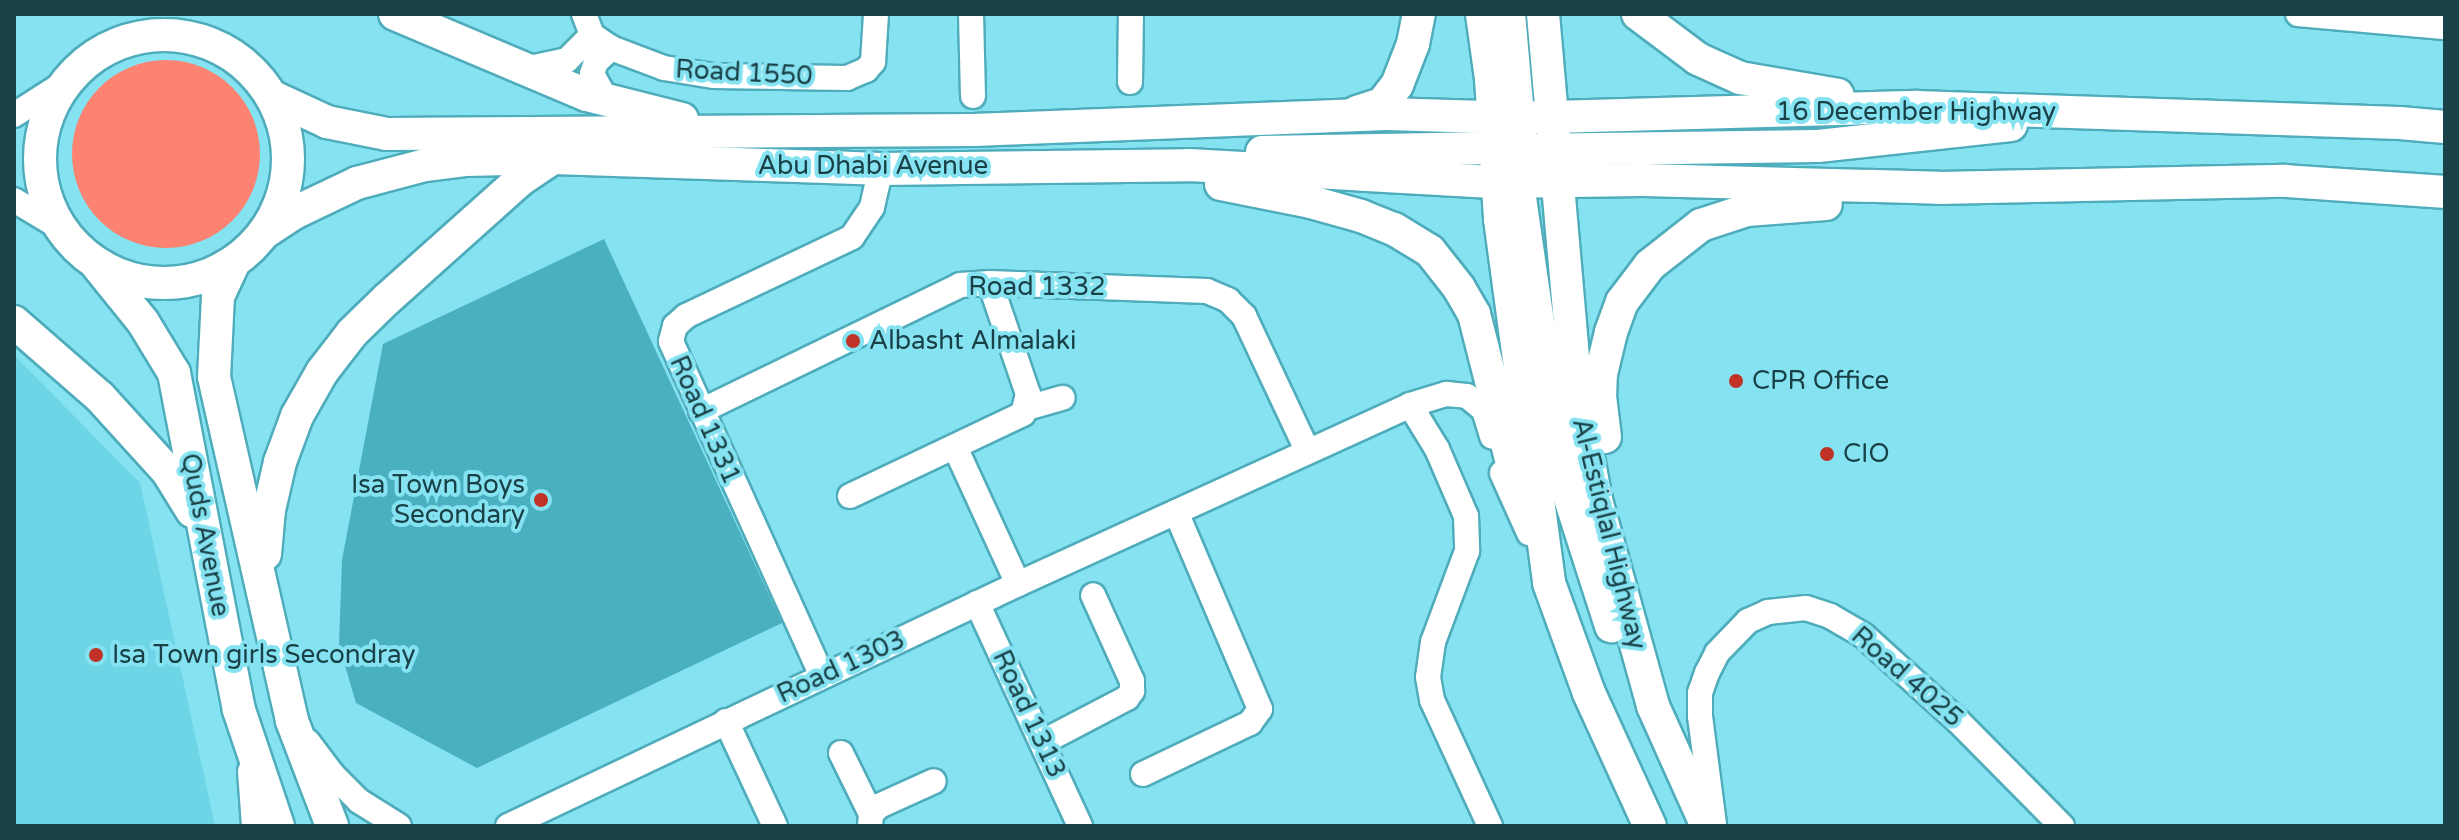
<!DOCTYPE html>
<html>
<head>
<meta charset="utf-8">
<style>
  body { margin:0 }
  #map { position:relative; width:2459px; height:840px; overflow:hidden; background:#85e2f1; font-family:"Varela Round",sans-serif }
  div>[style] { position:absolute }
  .built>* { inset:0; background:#6dd5e5 }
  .green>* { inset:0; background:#fc8271 }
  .round { border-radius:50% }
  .building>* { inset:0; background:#4ab0c0 }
  .roads { filter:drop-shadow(2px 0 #4eacbb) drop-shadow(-2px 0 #4eacbb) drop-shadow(0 2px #4eacbb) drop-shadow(0 -2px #4eacbb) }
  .minor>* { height:24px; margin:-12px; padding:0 12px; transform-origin:12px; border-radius:12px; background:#fff }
  .major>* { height:32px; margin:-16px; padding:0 16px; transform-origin:16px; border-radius:16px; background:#fff }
  .major>.ring { margin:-16px; padding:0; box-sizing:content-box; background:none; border:32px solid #fff; border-radius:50% }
  .dots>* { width:22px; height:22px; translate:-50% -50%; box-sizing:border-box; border:4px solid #85e2f1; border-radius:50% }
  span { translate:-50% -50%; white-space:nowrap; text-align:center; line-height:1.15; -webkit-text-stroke:8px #85e2f1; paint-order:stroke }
  .street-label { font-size:26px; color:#194147 }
  .poi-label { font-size:26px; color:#194147 }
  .left { translate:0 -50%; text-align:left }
  .right { translate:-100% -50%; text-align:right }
  .frame { position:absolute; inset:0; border:16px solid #194147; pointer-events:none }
</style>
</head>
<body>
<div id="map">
  <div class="built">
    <i style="clip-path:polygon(14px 355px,140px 483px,215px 826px,14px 826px)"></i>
  </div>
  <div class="green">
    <i class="round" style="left:72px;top:60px;width:188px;height:188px"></i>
  </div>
  <div class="building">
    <i style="clip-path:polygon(604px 239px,782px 623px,477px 768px,356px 703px,339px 645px,342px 560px,383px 344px)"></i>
  </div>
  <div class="roads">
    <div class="minor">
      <i style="left:584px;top:14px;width:22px;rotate:69deg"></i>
      <i style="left:592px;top:35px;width:23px;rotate:34deg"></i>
      <i style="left:611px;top:48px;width:57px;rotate:20.7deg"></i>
      <i style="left:664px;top:68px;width:51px;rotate:9.1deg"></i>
      <i style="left:714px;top:76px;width:133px;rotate:0.9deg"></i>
      <i style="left:847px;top:78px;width:21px;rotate:-23deg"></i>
      <i style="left:866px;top:70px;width:11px;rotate:-49deg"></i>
      <i style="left:873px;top:62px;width:48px;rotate:-86.4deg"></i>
      <i style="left:971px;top:14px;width:82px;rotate:88.6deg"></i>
      <i style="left:2298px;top:14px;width:148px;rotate:5.1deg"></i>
      <i style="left:525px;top:69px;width:43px;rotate:-12.1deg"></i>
      <i style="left:567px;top:60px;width:35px;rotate:-45deg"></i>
      <i style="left:1130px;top:82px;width:68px;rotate:-89.2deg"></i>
      <i style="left:607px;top:101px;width:31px;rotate:-119deg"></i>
      <i style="left:592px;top:74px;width:13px;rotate:-72deg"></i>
      <i style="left:596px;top:62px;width:21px;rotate:-43deg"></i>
      <i style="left:14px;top:115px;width:56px;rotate:-32.6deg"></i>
      <i style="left:14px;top:200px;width:52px;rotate:31deg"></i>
      <i style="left:1410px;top:405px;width:52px;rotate:58.5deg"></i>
      <i style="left:1437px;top:449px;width:73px;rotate:66.6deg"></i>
      <i style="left:1466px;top:516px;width:35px;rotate:88deg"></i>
      <i style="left:1467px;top:551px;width:97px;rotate:110.5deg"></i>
      <i style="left:1433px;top:642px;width:35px;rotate:98deg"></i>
      <i style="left:1428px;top:677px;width:23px;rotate:80deg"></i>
      <i style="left:1432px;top:700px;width:139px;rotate:65.3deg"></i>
      <i style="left:1027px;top:408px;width:37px;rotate:-16deg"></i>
      <i style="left:701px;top:411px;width:288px;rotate:-25.9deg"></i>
      <i style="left:960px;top:285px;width:30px;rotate:-4deg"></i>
      <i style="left:990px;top:283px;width:217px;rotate:2.1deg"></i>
      <i style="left:1207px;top:291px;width:23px;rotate:23deg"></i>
      <i style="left:1228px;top:300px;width:23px;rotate:45deg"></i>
      <i style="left:1244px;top:316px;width:148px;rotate:64.8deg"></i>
      <i style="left:955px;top:447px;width:151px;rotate:65.3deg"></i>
      <i style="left:1502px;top:473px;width:66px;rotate:65.8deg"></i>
      <i style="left:850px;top:496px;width:191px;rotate:-25.4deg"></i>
      <i style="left:1023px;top:414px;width:21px;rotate:-76deg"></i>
      <i style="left:1028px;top:394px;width:117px;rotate:-108.9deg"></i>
      <i style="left:977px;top:603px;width:246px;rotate:65.2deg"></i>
      <i style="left:822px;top:676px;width:367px;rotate:-114.3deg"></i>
      <i style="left:671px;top:341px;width:16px;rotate:-75deg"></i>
      <i style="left:675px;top:326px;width:15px;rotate:-42deg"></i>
      <i style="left:686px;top:316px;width:184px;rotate:-25.4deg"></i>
      <i style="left:852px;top:237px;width:36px;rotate:-56deg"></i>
      <i style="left:872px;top:207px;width:39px;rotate:-77deg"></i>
      <i style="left:726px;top:721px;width:116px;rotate:65deg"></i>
      <i style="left:308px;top:742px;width:40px;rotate:53deg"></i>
      <i style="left:332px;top:774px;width:38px;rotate:45deg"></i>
      <i style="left:359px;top:801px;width:47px;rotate:32deg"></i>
      <i style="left:1043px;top:742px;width:95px;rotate:-27.6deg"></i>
      <i style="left:1127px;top:698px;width:9px;rotate:-54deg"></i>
      <i style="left:1132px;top:691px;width:10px;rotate:-90deg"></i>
      <i style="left:1132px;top:681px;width:94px;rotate:-114.4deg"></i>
      <i style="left:841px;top:753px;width:68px;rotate:63.8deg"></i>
      <i style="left:250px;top:771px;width:55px;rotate:85.8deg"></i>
      <i style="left:1143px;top:774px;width:119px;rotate:-25.5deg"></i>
      <i style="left:1250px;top:723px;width:17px;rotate:-54deg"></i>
      <i style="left:1260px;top:709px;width:214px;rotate:-113.1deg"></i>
      <i style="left:1714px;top:824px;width:109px;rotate:-97.4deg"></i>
      <i style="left:1700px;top:716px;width:23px;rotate:-90deg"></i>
      <i style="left:1700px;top:693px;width:21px;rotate:-71deg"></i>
      <i style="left:1707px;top:673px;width:22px;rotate:-63deg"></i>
      <i style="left:1717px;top:653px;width:45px;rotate:-45.9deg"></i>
      <i style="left:1748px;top:621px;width:22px;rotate:-24deg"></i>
      <i style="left:1768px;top:612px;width:38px;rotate:-6deg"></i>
      <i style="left:1806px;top:608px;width:25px;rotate:18deg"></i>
      <i style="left:1830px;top:616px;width:38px;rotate:30deg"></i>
      <i style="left:1863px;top:635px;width:128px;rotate:42.2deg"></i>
      <i style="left:1958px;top:721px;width:148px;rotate:45.3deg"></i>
      <i style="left:508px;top:826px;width:565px;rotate:-25.38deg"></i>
      <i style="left:1018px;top:584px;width:431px;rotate:-24.5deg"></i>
      <i style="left:1410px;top:405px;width:38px;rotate:-17deg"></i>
      <i style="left:1446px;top:394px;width:21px;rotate:5deg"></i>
      <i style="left:1467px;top:396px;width:22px;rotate:39deg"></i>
      <i style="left:1484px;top:410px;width:28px;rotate:73deg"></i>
      <i style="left:870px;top:826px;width:12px;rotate:-85deg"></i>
      <i style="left:871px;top:814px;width:11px;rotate:-45deg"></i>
      <i style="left:879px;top:806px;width:60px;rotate:-24.4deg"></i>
    </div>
    <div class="major">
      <i style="left:395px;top:14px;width:208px;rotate:22.9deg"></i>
      <i style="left:587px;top:95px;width:98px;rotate:14.2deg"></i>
      <i style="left:1482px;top:14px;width:66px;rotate:82.1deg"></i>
      <i style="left:1491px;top:79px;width:140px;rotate:86.3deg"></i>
      <i style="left:1500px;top:219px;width:367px;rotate:82.3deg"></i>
      <i style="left:1549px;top:583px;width:117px;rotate:70deg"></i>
      <i style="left:1589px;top:693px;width:146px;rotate:65.4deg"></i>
      <i style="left:1509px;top:14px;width:124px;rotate:84.9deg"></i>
      <i style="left:1543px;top:14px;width:386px;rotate:85deg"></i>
      <i style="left:1577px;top:399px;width:103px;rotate:79.3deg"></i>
      <i style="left:1596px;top:500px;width:214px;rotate:74.5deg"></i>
      <i style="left:1653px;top:706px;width:132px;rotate:65.8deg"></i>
      <i style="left:1638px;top:14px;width:75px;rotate:36.9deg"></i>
      <i style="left:1698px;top:59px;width:46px;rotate:24.3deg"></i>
      <i style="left:1740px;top:78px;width:99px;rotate:9.8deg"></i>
      <i class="ring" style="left:40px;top:35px;width:216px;height:216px"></i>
      <i style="left:271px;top:96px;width:62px;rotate:24.9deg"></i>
      <i style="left:327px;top:122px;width:61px;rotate:11.3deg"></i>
      <i style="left:387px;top:134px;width:586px;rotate:-0.39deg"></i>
      <i style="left:973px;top:130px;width:414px;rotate:-2.2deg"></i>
      <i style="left:1387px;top:114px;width:130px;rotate:1.8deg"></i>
      <i style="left:1517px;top:118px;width:400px;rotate:-1.6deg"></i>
      <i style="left:1917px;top:107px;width:483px;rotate:1.9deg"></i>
      <i style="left:2400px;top:123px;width:45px;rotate:5.1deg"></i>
      <i style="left:1357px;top:112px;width:26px;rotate:-18deg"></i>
      <i style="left:1382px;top:104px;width:24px;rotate:-52deg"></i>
      <i style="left:1397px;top:85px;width:44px;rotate:-68.7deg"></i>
      <i style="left:1413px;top:44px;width:31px;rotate:-79deg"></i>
      <i style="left:1262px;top:152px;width:232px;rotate:-1deg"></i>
      <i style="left:1494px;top:148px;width:22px;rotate:-16deg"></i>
      <i style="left:1515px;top:163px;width:203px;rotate:81.8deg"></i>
      <i style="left:1544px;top:364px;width:133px;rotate:79.2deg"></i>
      <i style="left:1569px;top:495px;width:138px;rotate:72.2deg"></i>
      <i style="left:1497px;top:182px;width:23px;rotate:-67deg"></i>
      <i style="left:1506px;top:161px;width:8px;rotate:-45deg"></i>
      <i style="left:1512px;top:155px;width:15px;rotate:-20deg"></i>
      <i style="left:1526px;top:150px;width:292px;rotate:-0.8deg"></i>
      <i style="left:1818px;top:146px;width:194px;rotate:-6.2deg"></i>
      <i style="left:1221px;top:184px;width:92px;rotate:11.3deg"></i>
      <i style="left:1311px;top:202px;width:52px;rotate:15.6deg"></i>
      <i style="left:1361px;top:216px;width:35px;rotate:22deg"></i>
      <i style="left:1394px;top:229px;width:42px;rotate:31.4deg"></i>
      <i style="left:1430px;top:251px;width:47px;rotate:51.9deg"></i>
      <i style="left:1459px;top:288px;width:30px;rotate:60deg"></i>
      <i style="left:1474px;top:314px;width:179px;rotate:75.7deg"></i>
      <i style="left:265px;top:232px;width:35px;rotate:-33deg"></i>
      <i style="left:294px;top:213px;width:70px;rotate:-25.5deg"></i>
      <i style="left:357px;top:183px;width:70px;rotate:-14.8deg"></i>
      <i style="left:425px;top:165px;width:40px;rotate:-7.1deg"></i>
      <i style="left:465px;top:160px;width:88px;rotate:-1.3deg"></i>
      <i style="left:553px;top:158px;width:328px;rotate:1.9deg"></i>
      <i style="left:881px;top:169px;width:308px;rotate:-0.7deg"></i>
      <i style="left:1189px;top:165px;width:308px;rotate:3.2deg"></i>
      <i style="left:1497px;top:182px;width:146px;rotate:-0.8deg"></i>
      <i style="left:1643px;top:180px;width:296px;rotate:1.5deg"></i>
      <i style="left:1939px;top:188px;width:346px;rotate:-1.2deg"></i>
      <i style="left:2285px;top:181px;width:160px;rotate:3.9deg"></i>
      <i style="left:234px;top:262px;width:38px;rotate:115deg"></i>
      <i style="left:218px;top:296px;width:81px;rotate:92.8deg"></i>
      <i style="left:214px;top:377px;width:353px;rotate:77.2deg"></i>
      <i style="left:292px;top:721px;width:112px;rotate:69.1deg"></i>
      <i style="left:97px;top:265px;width:73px;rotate:51.1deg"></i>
      <i style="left:143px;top:322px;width:60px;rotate:58.7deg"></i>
      <i style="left:174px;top:373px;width:343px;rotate:79.1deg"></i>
      <i style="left:239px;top:710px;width:122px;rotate:71.4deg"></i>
      <i style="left:14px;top:322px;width:114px;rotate:41.1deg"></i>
      <i style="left:100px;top:397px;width:101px;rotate:47.8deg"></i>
      <i style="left:168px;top:472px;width:46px;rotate:58.4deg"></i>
      <i style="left:1605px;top:437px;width:38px;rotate:-97deg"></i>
      <i style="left:1600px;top:399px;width:25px;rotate:-88deg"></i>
      <i style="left:1601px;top:374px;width:43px;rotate:-76.6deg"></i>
      <i style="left:1611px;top:332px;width:32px;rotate:-70deg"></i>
      <i style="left:1622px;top:302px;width:46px;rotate:-52.9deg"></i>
      <i style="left:1650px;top:265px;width:65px;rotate:-38.1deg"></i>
      <i style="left:1701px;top:225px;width:48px;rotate:-18.1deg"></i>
      <i style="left:1747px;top:210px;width:79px;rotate:-4.3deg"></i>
      <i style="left:265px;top:554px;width:44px;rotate:-84.8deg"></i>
      <i style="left:269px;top:510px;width:49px;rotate:-77.1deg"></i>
      <i style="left:280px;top:462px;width:49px;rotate:-69.7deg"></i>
      <i style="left:297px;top:416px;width:51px;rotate:-60.4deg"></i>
      <i style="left:322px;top:372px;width:49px;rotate:-52.4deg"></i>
      <i style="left:352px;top:333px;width:49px;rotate:-44.2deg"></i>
      <i style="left:387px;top:299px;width:178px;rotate:-41.8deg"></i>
      <i style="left:520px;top:180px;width:40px;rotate:-34deg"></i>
    </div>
  </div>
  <div class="dots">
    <i style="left:853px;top:341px;background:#c03226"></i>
    <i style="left:1736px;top:381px;background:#c03226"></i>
    <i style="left:1827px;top:454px;background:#c03226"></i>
    <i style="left:541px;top:500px;background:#c03226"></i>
    <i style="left:96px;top:655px;background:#c03226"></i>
  </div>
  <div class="street-label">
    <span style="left:744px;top:73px;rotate:3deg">Road 1550</span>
    <span style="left:1916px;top:112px">16 December Highway</span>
    <span style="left:873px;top:166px">Abu Dhabi Avenue</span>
    <span style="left:1037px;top:287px">Road 1332</span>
    <span style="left:705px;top:420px;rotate:66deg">Road 1331</span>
    <span style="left:1609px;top:534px;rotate:76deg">Al-Estiqlal Highway</span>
    <span style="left:205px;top:535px;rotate:79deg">Quds Avenue</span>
    <span style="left:841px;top:667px;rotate:-25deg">Road 1303</span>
    <span style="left:1907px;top:677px;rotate:41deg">Road 4025</span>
    <span style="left:1029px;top:714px;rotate:65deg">Road 1313</span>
  </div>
  <div class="poi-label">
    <span class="left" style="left:869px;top:341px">Albasht Almalaki</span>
    <span class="left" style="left:1752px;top:381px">CPR Office</span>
    <span class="left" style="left:1843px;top:454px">CIO</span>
    <span class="right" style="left:525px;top:500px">Isa Town Boys<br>Secondary</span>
    <span class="left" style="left:112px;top:655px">Isa Town girls Secondray</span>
  </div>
  <div class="frame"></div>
</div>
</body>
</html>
